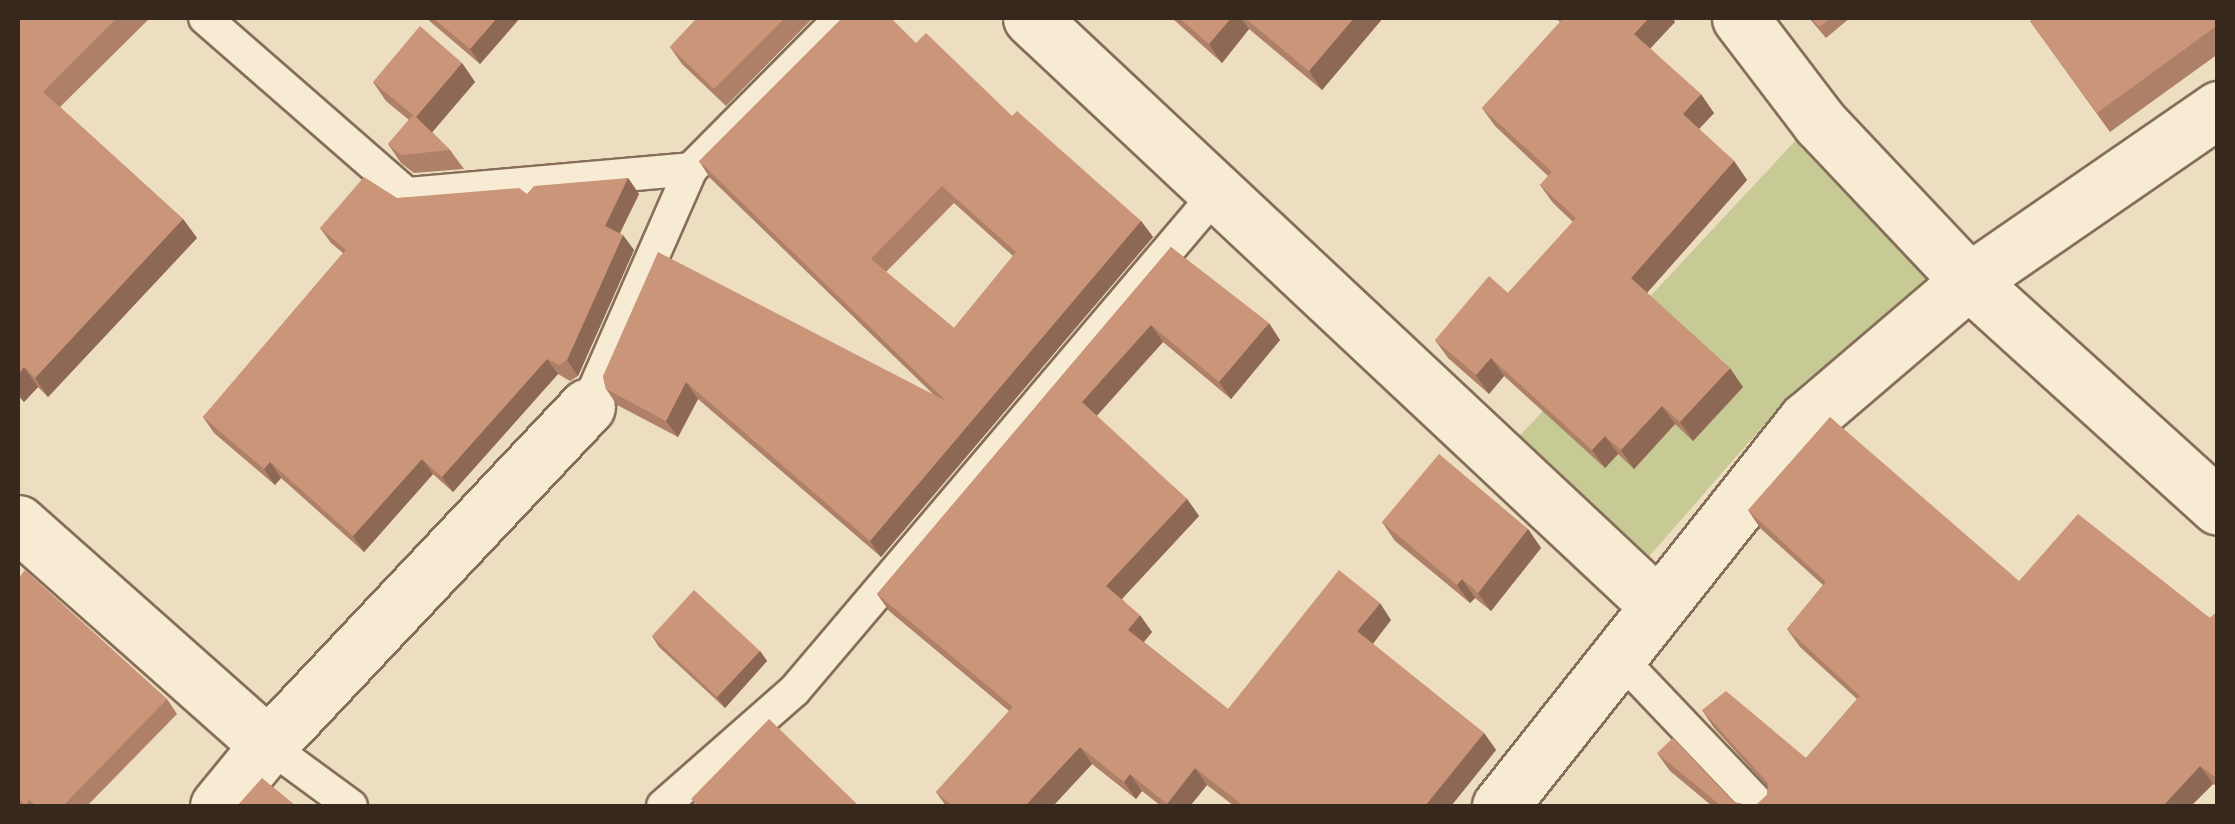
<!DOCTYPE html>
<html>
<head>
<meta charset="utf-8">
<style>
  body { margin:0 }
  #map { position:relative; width:2235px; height:824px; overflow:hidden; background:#edddc1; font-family:Georgia,serif }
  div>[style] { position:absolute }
  .green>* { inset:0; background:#c8ca96 }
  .roads { filter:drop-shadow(2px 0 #866e59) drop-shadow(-2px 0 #866e59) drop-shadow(0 2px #866e59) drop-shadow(0 -2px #866e59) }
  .lane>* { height:32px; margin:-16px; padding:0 16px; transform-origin:16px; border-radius:16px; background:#f8ebd4 }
  .street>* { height:55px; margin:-27.5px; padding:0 27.5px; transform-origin:27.5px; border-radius:27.5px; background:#f8ebd4 }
  .wall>* { inset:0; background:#ae8067 }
  .shaded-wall>* { inset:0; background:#8d6854 }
  .building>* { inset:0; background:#ca9578 }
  span { translate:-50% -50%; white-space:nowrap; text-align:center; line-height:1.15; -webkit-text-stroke:9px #f4e8d1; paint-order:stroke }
  .frame { position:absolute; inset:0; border:20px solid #36281d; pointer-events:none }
</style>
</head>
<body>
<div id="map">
  <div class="green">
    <i style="clip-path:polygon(1797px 139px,1939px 284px,1770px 418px,1646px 560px,1513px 443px)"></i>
  </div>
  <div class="roads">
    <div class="lane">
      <i style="left:205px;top:18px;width:268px;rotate:41.1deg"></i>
      <i style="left:407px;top:194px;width:285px;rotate:-5deg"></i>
      <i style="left:691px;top:169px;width:213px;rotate:-45.2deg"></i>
      <i style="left:587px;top:406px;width:259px;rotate:-66.3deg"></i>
      <i style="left:1616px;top:654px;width:210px;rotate:46.4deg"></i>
      <i style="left:268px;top:745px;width:103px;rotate:36.3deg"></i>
      <i style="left:663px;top:806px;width:174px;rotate:-41.3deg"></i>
      <i style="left:794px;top:691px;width:658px;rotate:-49.68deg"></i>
    </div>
    <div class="street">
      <i style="left:1031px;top:18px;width:855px;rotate:43.15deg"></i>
      <i style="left:1740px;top:18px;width:132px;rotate:52.7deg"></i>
      <i style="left:1820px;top:123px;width:217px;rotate:46.7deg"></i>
      <i style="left:1969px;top:281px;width:336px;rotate:42.2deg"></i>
      <i style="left:18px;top:523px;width:334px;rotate:41.6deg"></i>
      <i style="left:218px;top:806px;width:79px;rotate:-50.7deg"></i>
      <i style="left:268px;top:745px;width:465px;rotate:-46.7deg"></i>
      <i style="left:1500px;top:806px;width:493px;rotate:-51.6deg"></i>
      <i style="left:1806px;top:420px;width:214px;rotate:-40.5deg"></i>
      <i style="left:1969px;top:281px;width:303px;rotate:-34.6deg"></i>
    </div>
  </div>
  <div class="wall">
    <i style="clip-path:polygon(18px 18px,150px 18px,60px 107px,183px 219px,197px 238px,48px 397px,38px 387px,24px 402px,18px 396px)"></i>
    <i style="clip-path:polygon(426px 18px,520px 18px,480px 64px)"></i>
    <i style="clip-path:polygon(697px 18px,813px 18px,726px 106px,682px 64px,670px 47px)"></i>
    <i style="clip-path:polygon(1172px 18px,1383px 18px,1322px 90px,1249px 29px,1222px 63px)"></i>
    <i style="clip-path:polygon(1555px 18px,1672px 18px,1675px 22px,1650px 48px,1714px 113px,1699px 129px,1734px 161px,1747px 180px,1647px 293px,1743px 387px,1693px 441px,1675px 424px,1634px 469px,1618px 454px,1605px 468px,1504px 376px,1489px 394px,1448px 358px,1435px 340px,1508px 293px,1573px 222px,1553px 203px,1540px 185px,1548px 176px,1495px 126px,1482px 108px,1560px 22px)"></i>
    <i style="clip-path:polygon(1809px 18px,1850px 18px,1826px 38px)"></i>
    <i style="clip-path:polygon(2218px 18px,2218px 54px,2110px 132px,2030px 21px)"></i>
    <i style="clip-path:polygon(evenodd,916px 43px,1012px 116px,1141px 221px,1153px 237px,881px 557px,698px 399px,678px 437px,617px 405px,606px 389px,603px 376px,934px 395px,710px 178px,699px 161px,916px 43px,954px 203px,1013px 256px,954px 328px,886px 272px,954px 203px)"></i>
    <i style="clip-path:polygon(462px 63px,475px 82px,432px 132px,450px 150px,464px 169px,414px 173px,401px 163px,388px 144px,409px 120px,386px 101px,373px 82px)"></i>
    <i style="clip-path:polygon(628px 178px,639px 194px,620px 233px,634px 250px,578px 376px,570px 381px,558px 374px,453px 492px,433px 474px,364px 552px,281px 478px,275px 485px,214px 433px,203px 417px,343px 253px,331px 243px,320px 228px,397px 198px,527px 194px)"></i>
    <i style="clip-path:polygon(1171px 247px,1280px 340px,1231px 399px,1163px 342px,1096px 416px,1187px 499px,1199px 516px,1122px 599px,1152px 632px,1144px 642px,1228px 709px,1391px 620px,1373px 644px,1484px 733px,1496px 750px,1451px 806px,1234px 806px,1207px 785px,1190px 806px,1161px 806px,1142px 791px,1136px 799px,1092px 764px,1053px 806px,946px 806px,936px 792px,1009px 711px,889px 611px,877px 594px)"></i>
    <i style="clip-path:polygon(1748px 510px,2019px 581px,2210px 618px,2218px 611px,2218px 787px,2213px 784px,2191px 806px,1755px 806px,1767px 795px,1768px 787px,1714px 728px,1702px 710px,1806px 758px,1857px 699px,1800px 647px,1787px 629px,1823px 585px,1760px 528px)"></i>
    <i style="clip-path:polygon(1382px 522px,1528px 529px,1541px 548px,1491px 611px,1475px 598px,1470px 603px,1395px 541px)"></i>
    <i style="clip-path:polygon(18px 579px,167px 699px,177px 714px,87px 806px,18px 806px)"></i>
    <i style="clip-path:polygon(652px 636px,760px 651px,767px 661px,725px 708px,659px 647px)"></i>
    <i style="clip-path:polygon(1657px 753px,1734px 802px,1751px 806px,1712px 806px,1670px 771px)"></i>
  </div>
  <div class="shaded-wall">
    <i style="clip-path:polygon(497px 18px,520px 18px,480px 64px,470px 49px)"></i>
    <i style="clip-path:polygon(1231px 18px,1241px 18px,1249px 29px,1222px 63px,1209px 44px)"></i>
    <i style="clip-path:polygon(1354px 18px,1383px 18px,1322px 90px,1309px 71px)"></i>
    <i style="clip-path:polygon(1649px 18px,1672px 18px,1675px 22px,1647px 52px,1634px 34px)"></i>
    <i style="clip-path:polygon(462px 63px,475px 82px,429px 136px,416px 117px)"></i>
    <i style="clip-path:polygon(1701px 94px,1714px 113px,1696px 132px,1683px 114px)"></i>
    <i style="clip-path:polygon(1734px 161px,1747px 180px,1644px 296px,1631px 278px)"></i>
    <i style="clip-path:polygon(628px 178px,639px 194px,616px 241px,605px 226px)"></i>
    <i style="clip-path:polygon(183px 219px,197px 238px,48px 397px,35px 378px)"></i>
    <i style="clip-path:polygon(1141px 221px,1153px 237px,881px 557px,870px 541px)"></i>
    <i style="clip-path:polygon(623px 235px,634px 250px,578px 376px,567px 360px)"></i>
    <i style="clip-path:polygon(1269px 323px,1280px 340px,1231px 399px,1219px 382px)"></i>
    <i style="clip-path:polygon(1151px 325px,1163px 342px,1094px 419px,1082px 402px)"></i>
    <i style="clip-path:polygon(1491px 358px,1504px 376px,1489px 394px,1476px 375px)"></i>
    <i style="clip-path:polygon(547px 359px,558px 374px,453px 492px,442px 477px)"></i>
    <i style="clip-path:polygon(24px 367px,38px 387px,24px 402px,18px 393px,18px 375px)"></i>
    <i style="clip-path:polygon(1730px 368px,1743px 387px,1693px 441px,1680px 422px)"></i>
    <i style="clip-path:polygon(686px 382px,698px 399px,678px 437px,666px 421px)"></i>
    <i style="clip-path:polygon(1662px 406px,1675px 424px,1634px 469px,1621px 450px)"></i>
    <i style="clip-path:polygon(1605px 436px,1618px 454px,1605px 468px,1592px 450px)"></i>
    <i style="clip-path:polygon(422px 459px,433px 474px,364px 552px,353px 536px)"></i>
    <i style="clip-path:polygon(270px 462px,281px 478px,275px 485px,264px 469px)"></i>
    <i style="clip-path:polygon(1187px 499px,1199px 516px,1118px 603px,1106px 586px)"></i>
    <i style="clip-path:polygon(1528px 529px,1541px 548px,1491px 611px,1478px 593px)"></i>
    <i style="clip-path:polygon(1462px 579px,1475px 598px,1470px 603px,1457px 585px)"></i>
    <i style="clip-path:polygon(1380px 603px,1391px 620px,1369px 648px,1357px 631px)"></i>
    <i style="clip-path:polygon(1140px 615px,1152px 632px,1140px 646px,1128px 630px)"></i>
    <i style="clip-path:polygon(760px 651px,767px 661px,725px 708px,717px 697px)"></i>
    <i style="clip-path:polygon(1484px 733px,1496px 750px,1451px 806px,1425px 806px)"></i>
    <i style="clip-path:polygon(1080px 747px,1092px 764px,1053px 806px,1025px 806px)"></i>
    <i style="clip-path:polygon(2200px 766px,2213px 784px,2191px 806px,2163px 806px)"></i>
    <i style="clip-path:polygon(1195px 768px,1207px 785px,1190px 806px,1169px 806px,1167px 804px)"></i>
    <i style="clip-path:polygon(1130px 774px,1142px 791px,1136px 799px,1124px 782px)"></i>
  </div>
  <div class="building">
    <i style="clip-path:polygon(18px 18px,117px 18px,43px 92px,183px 219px,35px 378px,24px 367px,18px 375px)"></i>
    <i style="clip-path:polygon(433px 18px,497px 18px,470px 49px)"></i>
    <i style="clip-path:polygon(697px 18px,785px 18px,714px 89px,670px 47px)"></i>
    <i style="clip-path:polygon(evenodd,842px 18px,891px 18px,916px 43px,926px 33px,1012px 116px,1017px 111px,1141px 221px,870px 541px,686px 382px,666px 421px,606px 389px,603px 376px,658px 252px,946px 401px,699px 161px,842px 18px,942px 186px,1016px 252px,954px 328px,871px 259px,942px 186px)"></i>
    <i style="clip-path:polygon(1179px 18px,1231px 18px,1209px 44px)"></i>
    <i style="clip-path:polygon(1245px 18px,1354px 18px,1309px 71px)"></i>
    <i style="clip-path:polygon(1561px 18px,1649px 18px,1634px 34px,1701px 94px,1683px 114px,1734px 161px,1631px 278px,1730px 368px,1680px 422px,1662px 406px,1621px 450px,1605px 436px,1592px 450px,1491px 358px,1476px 375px,1435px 340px,1489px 276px,1508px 293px,1576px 218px,1540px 185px,1552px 172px,1482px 108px,1563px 19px)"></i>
    <i style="clip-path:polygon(1811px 18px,1831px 18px,1819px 27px)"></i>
    <i style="clip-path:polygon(2034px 18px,2218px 18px,2218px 25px,2097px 113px,2030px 21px)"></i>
    <i style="clip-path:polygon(420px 26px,462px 63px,416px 117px,450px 150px,401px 155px,388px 144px,413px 115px,373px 82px)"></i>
    <i style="clip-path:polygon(364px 177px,397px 198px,519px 188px,527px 194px,534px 186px,628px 178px,605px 226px,623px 235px,567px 360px,559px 365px,547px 359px,442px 477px,422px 459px,353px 536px,270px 462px,264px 469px,203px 417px,346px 250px,320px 228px)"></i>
    <i style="clip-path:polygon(1171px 247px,1269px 323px,1219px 382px,1151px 325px,1082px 402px,1187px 499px,1106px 586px,1140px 615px,1128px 630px,1228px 709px,1339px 570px,1380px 603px,1357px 631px,1484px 733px,1425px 806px,1244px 806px,1195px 768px,1167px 804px,1130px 774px,1124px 782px,1080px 747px,1025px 806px,953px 806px,936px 792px,1013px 707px,877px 594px)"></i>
    <i style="clip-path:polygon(1830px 417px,2019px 581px,2078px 514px,2210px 618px,2218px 611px,2218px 779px,2200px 766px,2163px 806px,1755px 806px,1767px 795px,1768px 783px,1702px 710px,1726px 691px,1806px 758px,1860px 696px,1787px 629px,1826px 582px,1748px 510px)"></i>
    <i style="clip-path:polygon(1439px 454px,1528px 529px,1478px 593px,1462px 579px,1457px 585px,1382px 522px)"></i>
    <i style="clip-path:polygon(25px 570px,167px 699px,63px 806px,37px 806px,29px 800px,25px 805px,18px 798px,18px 579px)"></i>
    <i style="clip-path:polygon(694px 590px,760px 651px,717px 697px,652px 636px)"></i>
    <i style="clip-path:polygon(769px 719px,859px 806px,698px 806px,691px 799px)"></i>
    <i style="clip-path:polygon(1673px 738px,1734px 802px,1751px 806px,1721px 806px,1657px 753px)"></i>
    <i style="clip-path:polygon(262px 778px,296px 806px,237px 806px)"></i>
  </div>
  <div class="frame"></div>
</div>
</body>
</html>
